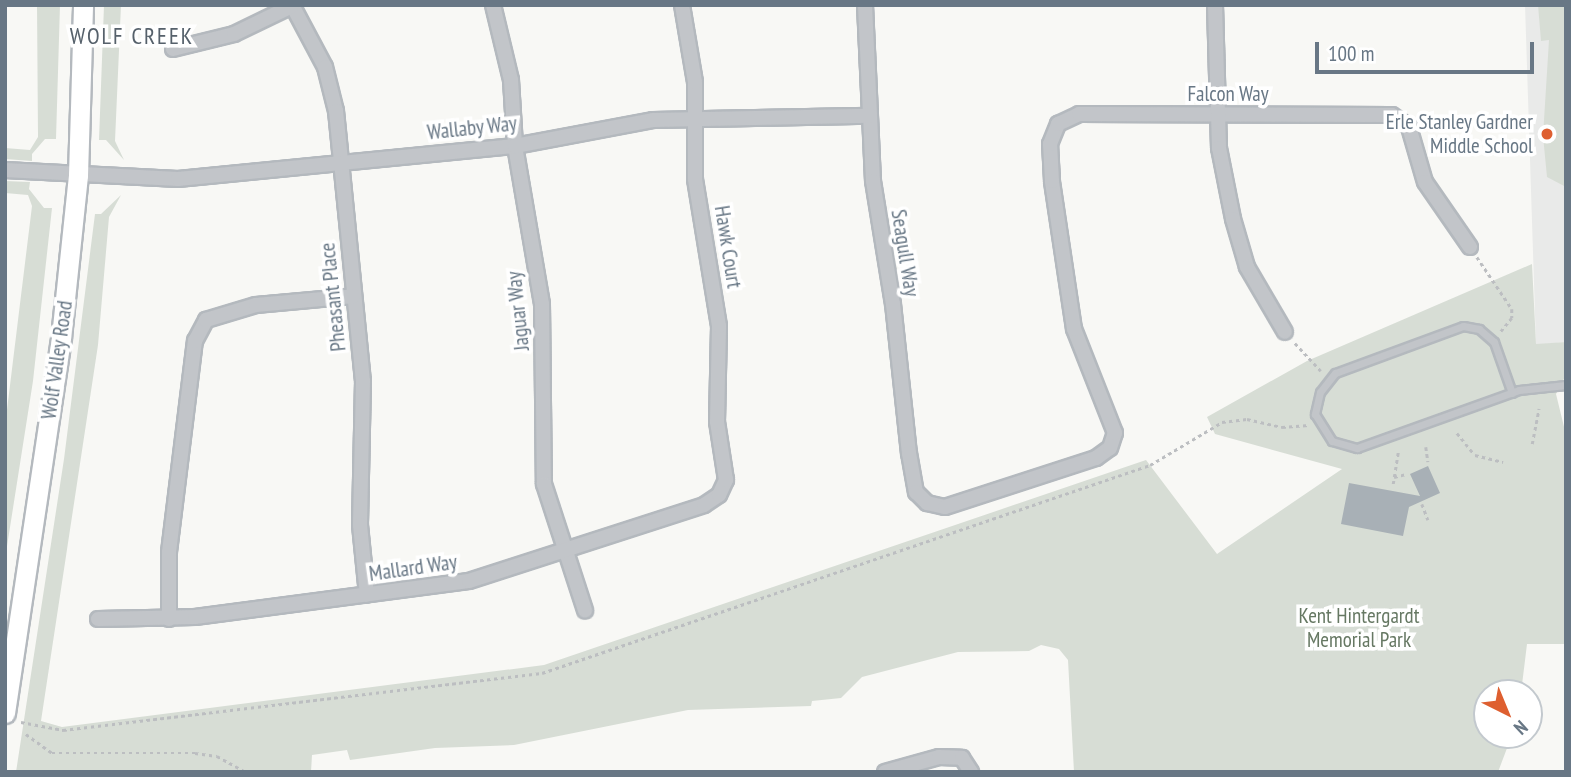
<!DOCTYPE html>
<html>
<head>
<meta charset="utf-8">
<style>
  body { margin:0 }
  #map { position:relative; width:1571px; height:777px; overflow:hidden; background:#f8f8f5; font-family:"PT Sans Narrow",sans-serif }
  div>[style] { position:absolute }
  .built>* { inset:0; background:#e9eae9 }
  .green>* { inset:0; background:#d7ddd5 }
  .building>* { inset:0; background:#a8b0b6 }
  .path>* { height:2.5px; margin-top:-1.25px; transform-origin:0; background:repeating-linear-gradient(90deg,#bcbec1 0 3.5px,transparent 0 7px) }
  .roads { filter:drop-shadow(2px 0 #b4b9be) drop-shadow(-2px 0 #b4b9be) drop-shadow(0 2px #b4b9be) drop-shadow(0 -2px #b4b9be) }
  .service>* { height:7px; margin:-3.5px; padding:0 3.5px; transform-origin:3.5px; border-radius:3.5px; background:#c2c5c9 }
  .minor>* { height:14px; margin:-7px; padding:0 7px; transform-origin:7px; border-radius:7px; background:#c2c5c9 }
  .secondary>* { height:19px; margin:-9.5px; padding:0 9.5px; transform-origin:9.5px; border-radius:9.5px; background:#fff }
  .dots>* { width:19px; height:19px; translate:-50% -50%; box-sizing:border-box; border:4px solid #fff; border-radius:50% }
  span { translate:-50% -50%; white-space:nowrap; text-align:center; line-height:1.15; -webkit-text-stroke:7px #fff; paint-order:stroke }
  .street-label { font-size:21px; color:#687785 }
  .poi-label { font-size:21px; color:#687785 }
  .right { translate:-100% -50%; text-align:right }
  .park-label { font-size:21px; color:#667863 }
  .neighbourhood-label { font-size:23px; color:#56616b; letter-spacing:2px }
  .frame { position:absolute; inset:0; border:7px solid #687785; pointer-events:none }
  .north { position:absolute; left:1473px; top:679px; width:70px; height:70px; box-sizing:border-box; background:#fff; border:2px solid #c3c9ce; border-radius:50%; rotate:137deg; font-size:19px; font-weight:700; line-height:28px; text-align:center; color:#687785 }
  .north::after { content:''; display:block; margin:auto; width:24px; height:32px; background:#de5f30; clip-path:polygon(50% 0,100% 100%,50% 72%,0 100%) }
  .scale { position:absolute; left:1315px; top:42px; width:219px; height:32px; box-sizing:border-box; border:4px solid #687785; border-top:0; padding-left:9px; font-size:21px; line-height:24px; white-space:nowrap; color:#687785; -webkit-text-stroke:5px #fff; paint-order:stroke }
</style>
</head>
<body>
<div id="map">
  <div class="built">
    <i style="clip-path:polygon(1525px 5px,1566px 5px,1566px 342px,1536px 345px)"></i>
  </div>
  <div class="green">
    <i style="clip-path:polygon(37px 5px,60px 5px,56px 139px,45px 139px,32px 154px,32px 161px,5px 159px,5px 148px,30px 150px,38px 137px)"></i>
    <i style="clip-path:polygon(104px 5px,121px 5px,115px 141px,124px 160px,106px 140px,99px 140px)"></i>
    <i style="clip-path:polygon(1538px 5px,1566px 5px,1566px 187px,1547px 177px,1543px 136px,1549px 40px,1541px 41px)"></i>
    <i style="clip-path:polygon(5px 181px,30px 182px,29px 189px,44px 208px,52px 208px,33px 381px,5px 559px,5px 426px,32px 206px,28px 195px,5px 193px)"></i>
    <i style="clip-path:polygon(121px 195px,109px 217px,98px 345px,41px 721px,62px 727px,544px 665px,1146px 460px,1217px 554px,1342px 469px,1215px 434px,1207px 417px,1307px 361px,1532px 264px,1536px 344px,1566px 342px,1566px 375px,1556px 394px,1566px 435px,1566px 644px,1527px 644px,1521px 693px,1487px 693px,1487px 735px,1512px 735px,1498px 772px,1074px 772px,1068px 660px,1059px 649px,1041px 645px,1029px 651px,958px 652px,862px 677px,841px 698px,812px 701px,811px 706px,688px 710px,514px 745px,435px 748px,350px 760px,347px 750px,312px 755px,311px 772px,16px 772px,64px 459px,95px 214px,101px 214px)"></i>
  </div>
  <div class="building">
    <i style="clip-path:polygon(1428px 466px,1440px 493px,1409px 507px,1403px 536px,1341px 524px,1349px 483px,1420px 496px,1410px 474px)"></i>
  </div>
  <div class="path">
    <i style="left:1477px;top:257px;width:63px;rotate:56.1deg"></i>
    <i style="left:1512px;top:309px;width:9px;rotate:90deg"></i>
    <i style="left:1512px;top:318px;width:19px;rotate:129deg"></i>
    <i style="left:1295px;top:343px;width:38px;rotate:47deg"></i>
    <i style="left:1457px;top:433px;width:28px;rotate:51deg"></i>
    <i style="left:1475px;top:455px;width:29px;rotate:14deg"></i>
    <i style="left:1532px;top:444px;width:36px;rotate:-79deg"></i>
    <i style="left:1426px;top:447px;width:15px;rotate:82deg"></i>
    <i style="left:1394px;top:477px;width:12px;rotate:-14deg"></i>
    <i style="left:1393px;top:484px;width:33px;rotate:-81deg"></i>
    <i style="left:1422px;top:504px;width:17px;rotate:69deg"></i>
    <i style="left:21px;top:722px;width:43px;rotate:10.8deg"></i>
    <i style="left:63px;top:730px;width:482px;rotate:-6.8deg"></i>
    <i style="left:542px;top:673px;width:643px;rotate:-18.89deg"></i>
    <i style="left:1150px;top:465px;width:84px;rotate:-30.8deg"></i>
    <i style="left:1222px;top:422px;width:25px;rotate:-7deg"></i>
    <i style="left:1247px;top:419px;width:36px;rotate:13deg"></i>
    <i style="left:1282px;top:427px;width:27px;rotate:-4deg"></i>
    <i style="left:26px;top:734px;width:32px;rotate:36deg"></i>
    <i style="left:52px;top:753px;width:143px"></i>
    <i style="left:195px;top:753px;width:22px;rotate:8deg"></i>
    <i style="left:217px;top:756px;width:33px;rotate:29deg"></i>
  </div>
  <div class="roads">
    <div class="service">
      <i style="left:1512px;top:393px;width:54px;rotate:-109.4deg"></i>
      <i style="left:1494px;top:342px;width:20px;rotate:-139deg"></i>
      <i style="left:1479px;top:329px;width:16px;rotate:-169deg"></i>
      <i style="left:1463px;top:326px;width:136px;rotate:159.8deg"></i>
      <i style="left:1335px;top:373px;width:24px;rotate:128deg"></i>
      <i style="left:1320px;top:392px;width:23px;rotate:103deg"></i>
      <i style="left:1315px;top:414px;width:32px;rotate:58deg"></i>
      <i style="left:1332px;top:441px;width:26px;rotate:16deg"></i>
      <i style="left:1357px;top:448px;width:172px;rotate:-19.7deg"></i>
      <i style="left:1519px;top:390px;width:47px;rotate:-6.1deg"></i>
    </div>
    <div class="minor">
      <i style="left:292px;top:5px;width:70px;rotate:62deg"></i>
      <i style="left:325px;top:67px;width:45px;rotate:76deg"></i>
      <i style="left:336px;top:111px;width:271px;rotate:84.3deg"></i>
      <i style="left:363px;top:381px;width:144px;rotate:91.2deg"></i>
      <i style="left:360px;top:525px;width:70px;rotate:84.3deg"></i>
      <i style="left:493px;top:5px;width:77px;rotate:76.5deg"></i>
      <i style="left:511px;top:80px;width:66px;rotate:86.5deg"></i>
      <i style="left:515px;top:146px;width:160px;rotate:80.3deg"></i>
      <i style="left:542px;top:304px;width:180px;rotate:89.4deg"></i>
      <i style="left:544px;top:484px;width:133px;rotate:72deg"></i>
      <i style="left:865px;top:5px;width:176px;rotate:87.4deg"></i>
      <i style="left:873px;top:181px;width:125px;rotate:80.8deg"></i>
      <i style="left:893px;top:304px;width:150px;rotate:83.9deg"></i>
      <i style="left:909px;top:453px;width:40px;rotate:80deg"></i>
      <i style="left:916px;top:492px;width:16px;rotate:45deg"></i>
      <i style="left:927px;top:503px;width:18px;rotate:13deg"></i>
      <i style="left:945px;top:507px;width:159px;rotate:-18deg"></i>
      <i style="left:1096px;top:458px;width:17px;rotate:-36deg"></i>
      <i style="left:1110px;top:448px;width:16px;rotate:-72deg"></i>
      <i style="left:1115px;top:433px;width:112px;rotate:-111.5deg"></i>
      <i style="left:1074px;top:329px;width:150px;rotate:-98.5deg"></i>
      <i style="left:1052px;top:181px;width:37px;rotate:-93deg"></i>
      <i style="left:1050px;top:144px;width:22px;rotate:-68deg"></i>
      <i style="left:1058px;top:124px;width:23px;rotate:-25deg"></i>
      <i style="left:1079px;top:114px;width:313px;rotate:0.2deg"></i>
      <i style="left:1392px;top:115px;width:21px;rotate:35deg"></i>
      <i style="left:1409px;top:127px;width:57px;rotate:73.8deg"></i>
      <i style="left:1425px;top:182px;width:79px;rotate:55.3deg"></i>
      <i style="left:1215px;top:5px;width:143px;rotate:88.4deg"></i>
      <i style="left:1219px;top:148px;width:72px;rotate:78.8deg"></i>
      <i style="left:1233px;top:219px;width:50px;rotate:73.7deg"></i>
      <i style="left:1247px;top:267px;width:75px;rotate:59.7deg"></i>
      <i style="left:173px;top:49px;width:63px;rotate:-13.8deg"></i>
      <i style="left:234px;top:34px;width:64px;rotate:-25.8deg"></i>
      <i style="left:5px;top:170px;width:173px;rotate:3deg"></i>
      <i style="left:178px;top:179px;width:339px;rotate:-5.6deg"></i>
      <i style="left:515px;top:146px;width:140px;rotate:-10.7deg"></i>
      <i style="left:653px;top:120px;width:217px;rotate:-1.1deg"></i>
      <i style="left:98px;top:619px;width:97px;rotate:-1.2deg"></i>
      <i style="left:195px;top:617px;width:276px;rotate:-7.5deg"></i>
      <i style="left:469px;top:581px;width:247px;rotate:-17.9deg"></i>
      <i style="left:704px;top:505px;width:18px;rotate:-34deg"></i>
      <i style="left:719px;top:495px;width:17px;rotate:-65deg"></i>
      <i style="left:726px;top:480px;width:59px;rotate:-98.8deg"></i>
      <i style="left:717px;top:422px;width:96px;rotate:-88.8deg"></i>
      <i style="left:719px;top:326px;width:149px;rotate:-99.3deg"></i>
      <i style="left:695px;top:179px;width:97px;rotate:-90deg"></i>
      <i style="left:695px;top:82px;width:78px;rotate:-99.6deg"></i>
      <i style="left:169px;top:619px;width:67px;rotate:-90deg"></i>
      <i style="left:169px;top:552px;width:213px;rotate:-83deg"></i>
      <i style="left:195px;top:341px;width:24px;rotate:-62deg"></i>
      <i style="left:206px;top:320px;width:52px;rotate:-16.7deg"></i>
      <i style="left:256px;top:305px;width:98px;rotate:-5.2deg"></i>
      <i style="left:885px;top:772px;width:56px;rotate:-15.5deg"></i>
      <i style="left:939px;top:757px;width:23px;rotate:2deg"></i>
      <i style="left:962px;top:758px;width:17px;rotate:57deg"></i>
    </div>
    <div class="secondary">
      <i style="left:5px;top:713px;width:380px;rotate:-81.5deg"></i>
      <i style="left:61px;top:337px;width:163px;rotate:-84deg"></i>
      <i style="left:78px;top:175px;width:170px;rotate:-88.3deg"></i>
    </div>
  </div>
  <div class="dots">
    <i style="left:1547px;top:134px;background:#de5f30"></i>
  </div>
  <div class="street-label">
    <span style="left:1228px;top:94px">Falcon Way</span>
    <span style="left:472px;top:128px;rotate:-6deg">Wallaby Way</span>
    <span style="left:728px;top:247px;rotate:81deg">Hawk Court</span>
    <span style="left:905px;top:253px;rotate:81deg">Seagull Way</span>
    <span style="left:333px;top:297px;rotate:-96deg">Pheasant Place</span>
    <span style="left:518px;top:311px;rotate:-96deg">Jaguar Way</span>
    <span style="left:57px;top:360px;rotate:-82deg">Wolf Valley Road</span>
    <span style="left:413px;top:568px;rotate:-8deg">Mallard Way</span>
  </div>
  <div class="poi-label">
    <span class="right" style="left:1533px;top:134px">Erle Stanley Gardner<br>Middle School</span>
  </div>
  <div class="park-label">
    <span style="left:1359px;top:628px">Kent Hintergardt<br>Memorial Park</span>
  </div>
  <div class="neighbourhood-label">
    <span style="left:132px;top:36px">WOLF CREEK</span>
  </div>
  <div class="frame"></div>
  <div class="north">N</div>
  <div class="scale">100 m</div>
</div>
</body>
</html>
